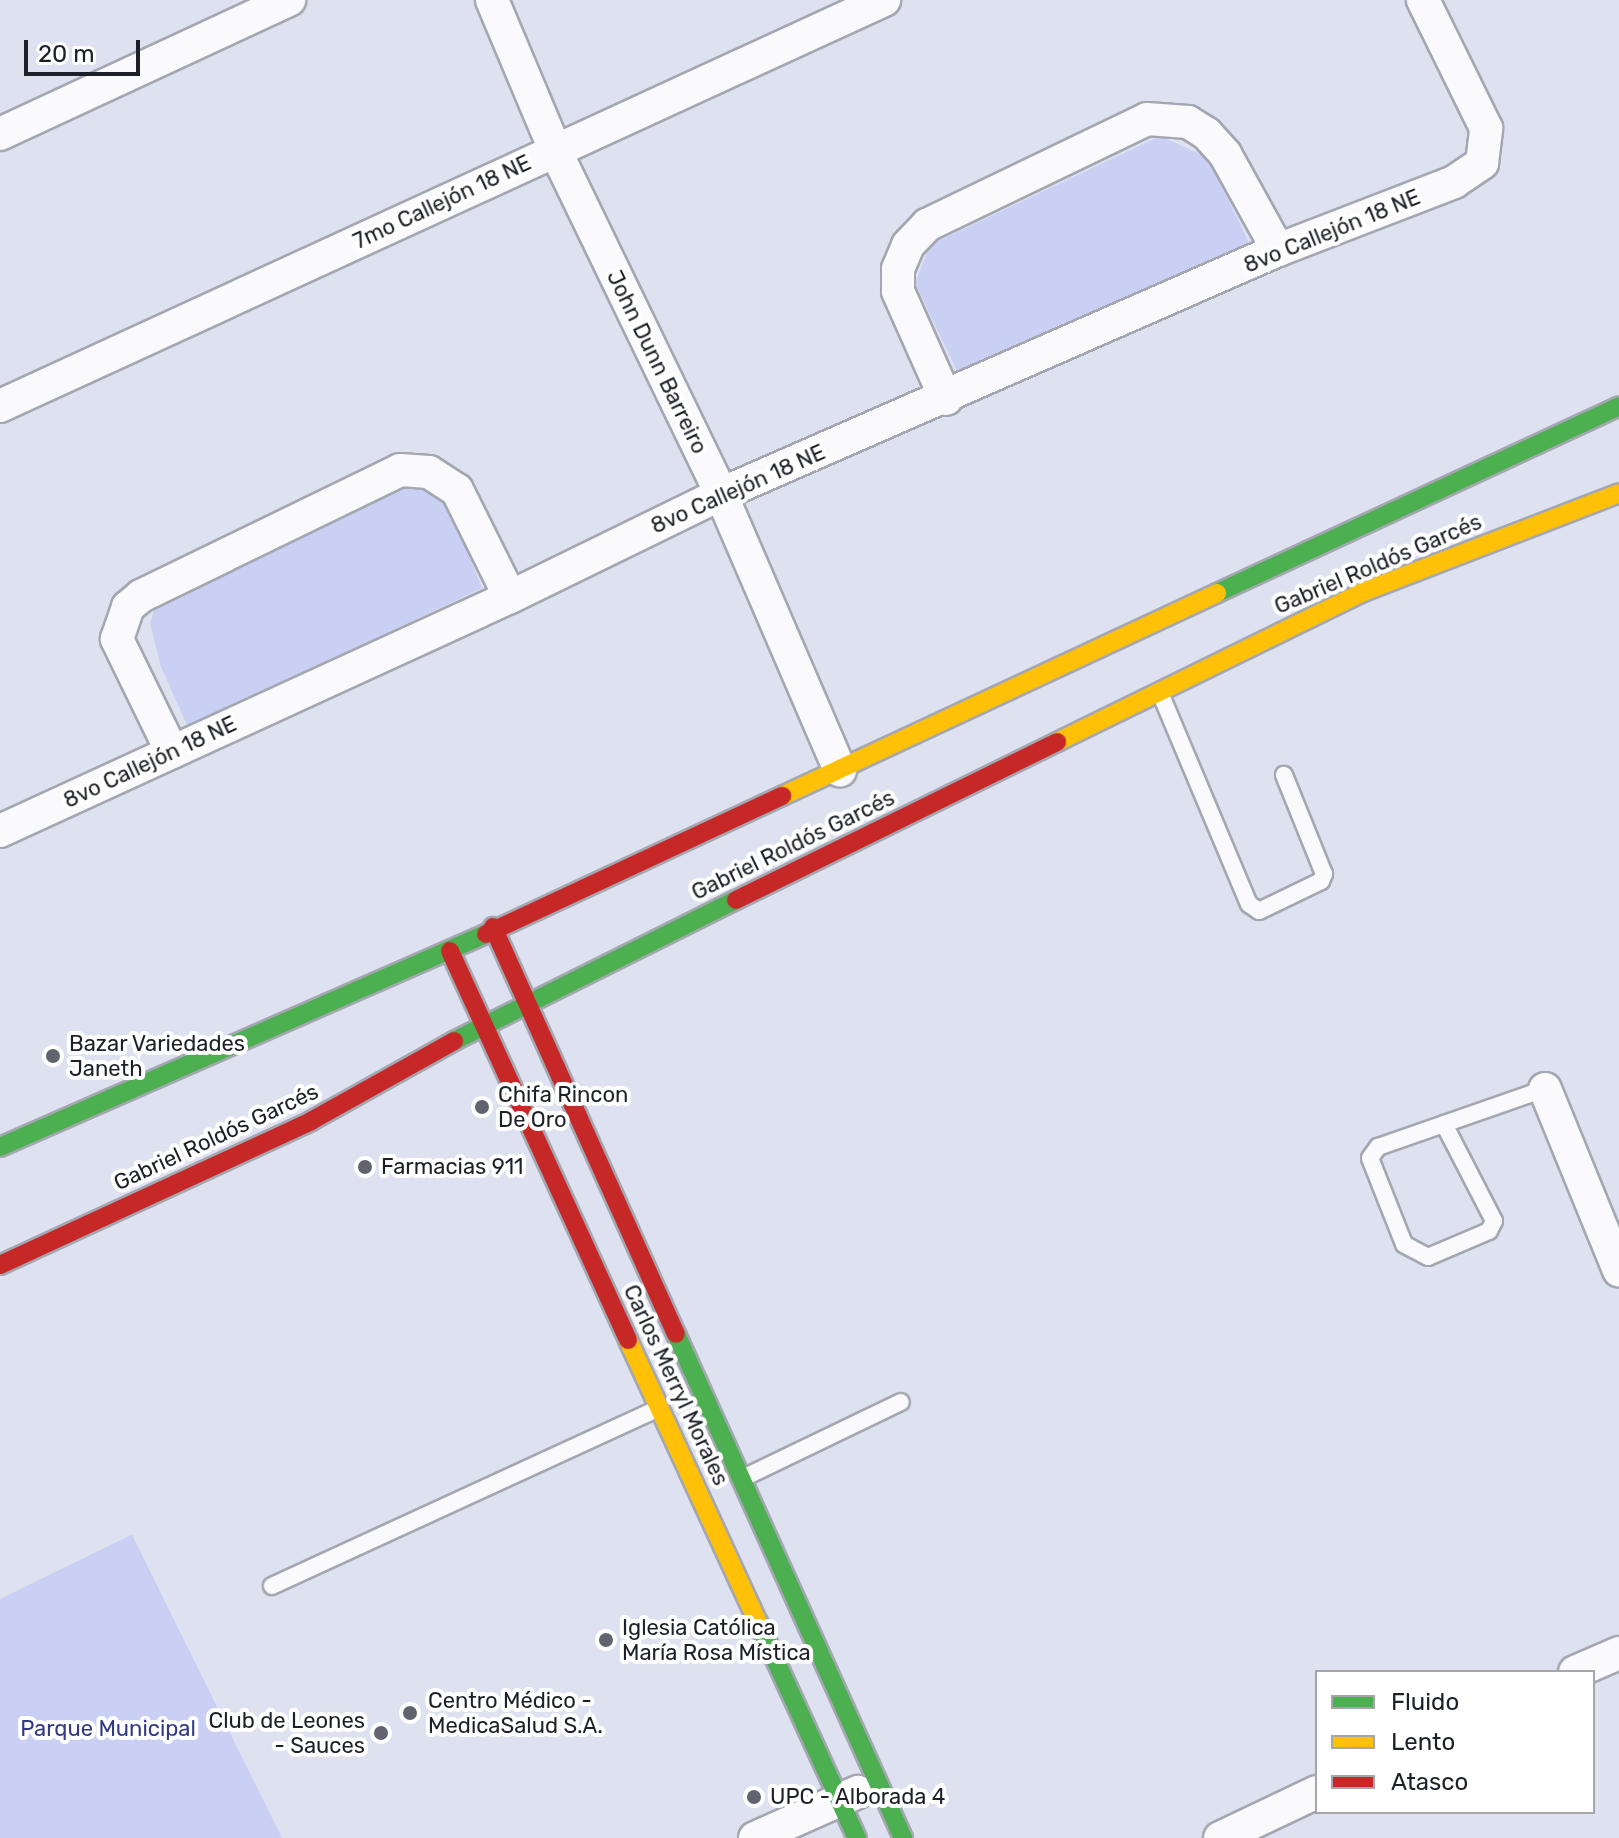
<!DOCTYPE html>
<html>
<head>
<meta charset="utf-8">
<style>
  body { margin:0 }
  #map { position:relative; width:1619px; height:1838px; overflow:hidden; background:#dee1ef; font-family:Rubik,sans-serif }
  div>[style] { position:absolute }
  .green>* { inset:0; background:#c9d0f3 }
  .roads { filter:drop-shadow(2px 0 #a4a7b1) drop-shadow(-2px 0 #a4a7b1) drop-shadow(0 2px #a4a7b1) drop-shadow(0 -2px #a4a7b1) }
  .lane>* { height:16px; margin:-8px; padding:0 8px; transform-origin:8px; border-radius:8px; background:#fafafd }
  .street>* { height:32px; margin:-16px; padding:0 16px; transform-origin:16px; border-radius:16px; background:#fafafd }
  .fast>* { height:18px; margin:-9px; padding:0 9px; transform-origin:9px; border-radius:9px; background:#4caf50 }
  .slow>* { height:18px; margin:-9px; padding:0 9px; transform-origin:9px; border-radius:9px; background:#ffc107 }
  .jam>* { height:18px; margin:-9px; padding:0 9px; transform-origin:9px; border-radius:9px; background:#c62828 }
  .dots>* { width:22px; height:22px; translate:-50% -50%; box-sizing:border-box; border:4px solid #fff; border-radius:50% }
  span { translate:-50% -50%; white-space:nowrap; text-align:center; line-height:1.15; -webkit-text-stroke:8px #fff; paint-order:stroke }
  .street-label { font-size:22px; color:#1e2029 }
  .poi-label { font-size:22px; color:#1e2029 }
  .left { translate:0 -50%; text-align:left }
  .right { translate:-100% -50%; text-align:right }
  .park-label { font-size:22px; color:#333986 }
  .legend { position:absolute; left:1315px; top:1670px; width:280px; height:144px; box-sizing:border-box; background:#fff; border:2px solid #a5a6a9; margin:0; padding:10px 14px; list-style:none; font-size:24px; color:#1e2029 }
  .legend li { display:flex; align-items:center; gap:16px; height:40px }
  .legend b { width:40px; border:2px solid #a5a6a9 }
  .scale { position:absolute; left:24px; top:40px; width:116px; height:36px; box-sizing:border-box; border:4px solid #1e2029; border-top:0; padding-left:10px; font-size:24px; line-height:28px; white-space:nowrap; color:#1e2029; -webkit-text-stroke:6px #fff; paint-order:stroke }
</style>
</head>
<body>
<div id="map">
  <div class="green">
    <i style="clip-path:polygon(1160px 136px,1208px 158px,1250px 245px,960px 377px,915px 283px,930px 245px)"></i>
    <i style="clip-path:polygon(401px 480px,428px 483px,448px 505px,482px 588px,188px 727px,161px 667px,150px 623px,159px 597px)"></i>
    <i style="clip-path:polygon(131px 1535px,132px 1535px,282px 1838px,0 1838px,0 1599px)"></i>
  </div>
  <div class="roads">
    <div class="lane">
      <i style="left:1161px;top:695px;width:227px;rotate:67.2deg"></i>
      <i style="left:1249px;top:904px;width:12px;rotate:35deg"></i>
      <i style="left:1259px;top:911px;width:69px;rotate:-25.8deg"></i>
      <i style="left:1321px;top:881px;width:8px;rotate:-67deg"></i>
      <i style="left:1324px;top:874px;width:107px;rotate:-112deg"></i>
      <i style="left:1444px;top:1124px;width:109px;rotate:62.7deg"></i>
      <i style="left:1494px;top:1221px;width:11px;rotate:117deg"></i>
      <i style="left:1489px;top:1231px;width:66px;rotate:156.9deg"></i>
      <i style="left:1428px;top:1257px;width:27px;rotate:-152deg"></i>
      <i style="left:1404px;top:1244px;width:92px;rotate:-111.6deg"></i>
      <i style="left:1370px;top:1158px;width:14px;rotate:-54deg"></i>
      <i style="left:1378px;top:1147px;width:177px;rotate:-19.2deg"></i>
      <i style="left:743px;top:1478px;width:175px;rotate:-25.7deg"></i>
      <i style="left:272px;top:1586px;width:426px;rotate:-24.7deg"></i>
    </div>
    <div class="street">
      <i style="left:492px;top:0;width:163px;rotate:67.2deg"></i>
      <i style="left:555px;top:150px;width:382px;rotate:64.2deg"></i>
      <i style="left:721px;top:494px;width:301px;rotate:66.7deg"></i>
      <i style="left:0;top:134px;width:319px;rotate:-24.9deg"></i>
      <i style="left:946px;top:399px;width:118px;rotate:-114deg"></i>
      <i style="left:898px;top:291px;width:22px;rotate:-90deg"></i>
      <i style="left:898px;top:269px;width:26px;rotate:-67deg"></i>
      <i style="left:908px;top:245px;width:28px;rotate:-46deg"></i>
      <i style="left:927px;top:225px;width:244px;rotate:-25.7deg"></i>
      <i style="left:1147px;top:119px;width:41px;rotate:4.2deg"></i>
      <i style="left:1188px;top:122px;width:22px;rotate:32deg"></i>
      <i style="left:1207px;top:134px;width:27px;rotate:48deg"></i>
      <i style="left:1225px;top:154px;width:110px;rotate:61.1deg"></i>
      <i style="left:0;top:406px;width:973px;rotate:-24.67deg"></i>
      <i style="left:172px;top:752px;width:126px;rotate:-116deg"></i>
      <i style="left:117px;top:639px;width:34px;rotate:-71deg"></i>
      <i style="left:128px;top:607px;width:17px;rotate:-40deg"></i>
      <i style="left:141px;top:596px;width:288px;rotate:-25.9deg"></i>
      <i style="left:400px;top:470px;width:29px;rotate:4deg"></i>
      <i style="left:429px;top:472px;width:33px;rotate:33deg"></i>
      <i style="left:457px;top:490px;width:119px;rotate:63.6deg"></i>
      <i style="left:0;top:831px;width:561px;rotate:-24.65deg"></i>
      <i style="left:510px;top:597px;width:235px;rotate:-26deg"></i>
      <i style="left:721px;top:494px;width:608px;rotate:-23.66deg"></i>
      <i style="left:1278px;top:250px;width:189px;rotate:-21.1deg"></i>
      <i style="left:1454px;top:182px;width:34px;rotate:-34deg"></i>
      <i style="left:1482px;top:163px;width:35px;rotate:-83deg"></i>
      <i style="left:1486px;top:128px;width:143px;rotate:-116.2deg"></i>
      <i style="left:1545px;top:1089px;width:196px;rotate:67.8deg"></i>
      <i style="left:1575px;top:1672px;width:48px;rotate:-23.4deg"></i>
      <i style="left:755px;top:1838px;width:113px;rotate:-24.1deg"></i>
      <i style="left:1220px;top:1838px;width:107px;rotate:-25.4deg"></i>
    </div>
    <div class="fast">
      <i style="left:1217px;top:593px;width:443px;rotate:-24.9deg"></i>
      <i style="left:454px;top:1041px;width:315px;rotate:-26.6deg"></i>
      <i style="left:0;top:1147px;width:531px;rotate:-23.67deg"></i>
      <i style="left:676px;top:1334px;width:553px;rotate:65.75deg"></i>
      <i style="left:758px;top:1622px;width:238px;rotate:65.4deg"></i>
    </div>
    <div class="slow">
      <i style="left:1057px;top:742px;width:341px;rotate:-26.1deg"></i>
      <i style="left:1363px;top:592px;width:274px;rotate:-21.1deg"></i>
      <i style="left:782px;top:796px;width:480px;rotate:-25deg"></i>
      <i style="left:628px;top:1340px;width:311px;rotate:65.3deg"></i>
    </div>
    <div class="jam">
      <i style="left:736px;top:900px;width:358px;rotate:-26.2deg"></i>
      <i style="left:493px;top:927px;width:446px;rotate:65.8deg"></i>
      <i style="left:486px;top:934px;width:327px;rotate:-25deg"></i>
      <i style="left:450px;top:951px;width:428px;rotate:65.4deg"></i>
      <i style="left:0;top:1265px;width:343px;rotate:-24.8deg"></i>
      <i style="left:311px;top:1121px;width:164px;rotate:-29.2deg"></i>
    </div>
  </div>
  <div class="dots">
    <i style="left:53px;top:1056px;background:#61646e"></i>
    <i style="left:482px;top:1107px;background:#61646e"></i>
    <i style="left:365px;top:1167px;background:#61646e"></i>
    <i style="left:606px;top:1640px;background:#61646e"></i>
    <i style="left:410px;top:1713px;background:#61646e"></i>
    <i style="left:381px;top:1733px;background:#61646e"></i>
    <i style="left:754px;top:1797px;background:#61646e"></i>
  </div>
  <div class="street-label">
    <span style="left:442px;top:202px;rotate:-25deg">7mo Callejón 18 NE</span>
    <span style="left:1332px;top:231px;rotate:-22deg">8vo Callejón 18 NE</span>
    <span style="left:657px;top:362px;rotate:64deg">John Dunn Barreiro</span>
    <span style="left:738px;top:489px;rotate:-24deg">8vo Callejón 18 NE</span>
    <span style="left:1378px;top:564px;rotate:-23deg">Gabriel Roldós Garcés</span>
    <span style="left:150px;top:762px;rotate:-25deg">8vo Callejón 18 NE</span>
    <span style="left:793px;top:845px;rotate:-26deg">Gabriel Roldós Garcés</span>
    <span style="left:216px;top:1137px;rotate:-25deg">Gabriel Roldós Garcés</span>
    <span style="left:676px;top:1385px;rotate:65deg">Carlos Merryl Morales</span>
  </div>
  <div class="poi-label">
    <span class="left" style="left:69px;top:1056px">Bazar Variedades<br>Janeth</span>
    <span class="left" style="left:498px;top:1107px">Chifa Rincon<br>De Oro</span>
    <span class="left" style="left:381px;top:1167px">Farmacias 911</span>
    <span class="left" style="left:622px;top:1640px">Iglesia Católica<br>María Rosa Mística</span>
    <span class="left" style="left:428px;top:1713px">Centro Médico -<br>MedicaSalud S.A.</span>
    <span class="right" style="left:365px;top:1733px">Club de Leones<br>- Sauces</span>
    <span class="left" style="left:770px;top:1797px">UPC - Alborada 4</span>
  </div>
  <div class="park-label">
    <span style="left:108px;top:1729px">Parque Municipal</span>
  </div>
  <ul class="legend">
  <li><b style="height:10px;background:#4caf50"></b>Fluido</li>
  <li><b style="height:10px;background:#ffc107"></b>Lento</li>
  <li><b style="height:10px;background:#c62828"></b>Atasco</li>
  </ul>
  <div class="scale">20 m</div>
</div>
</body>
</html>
